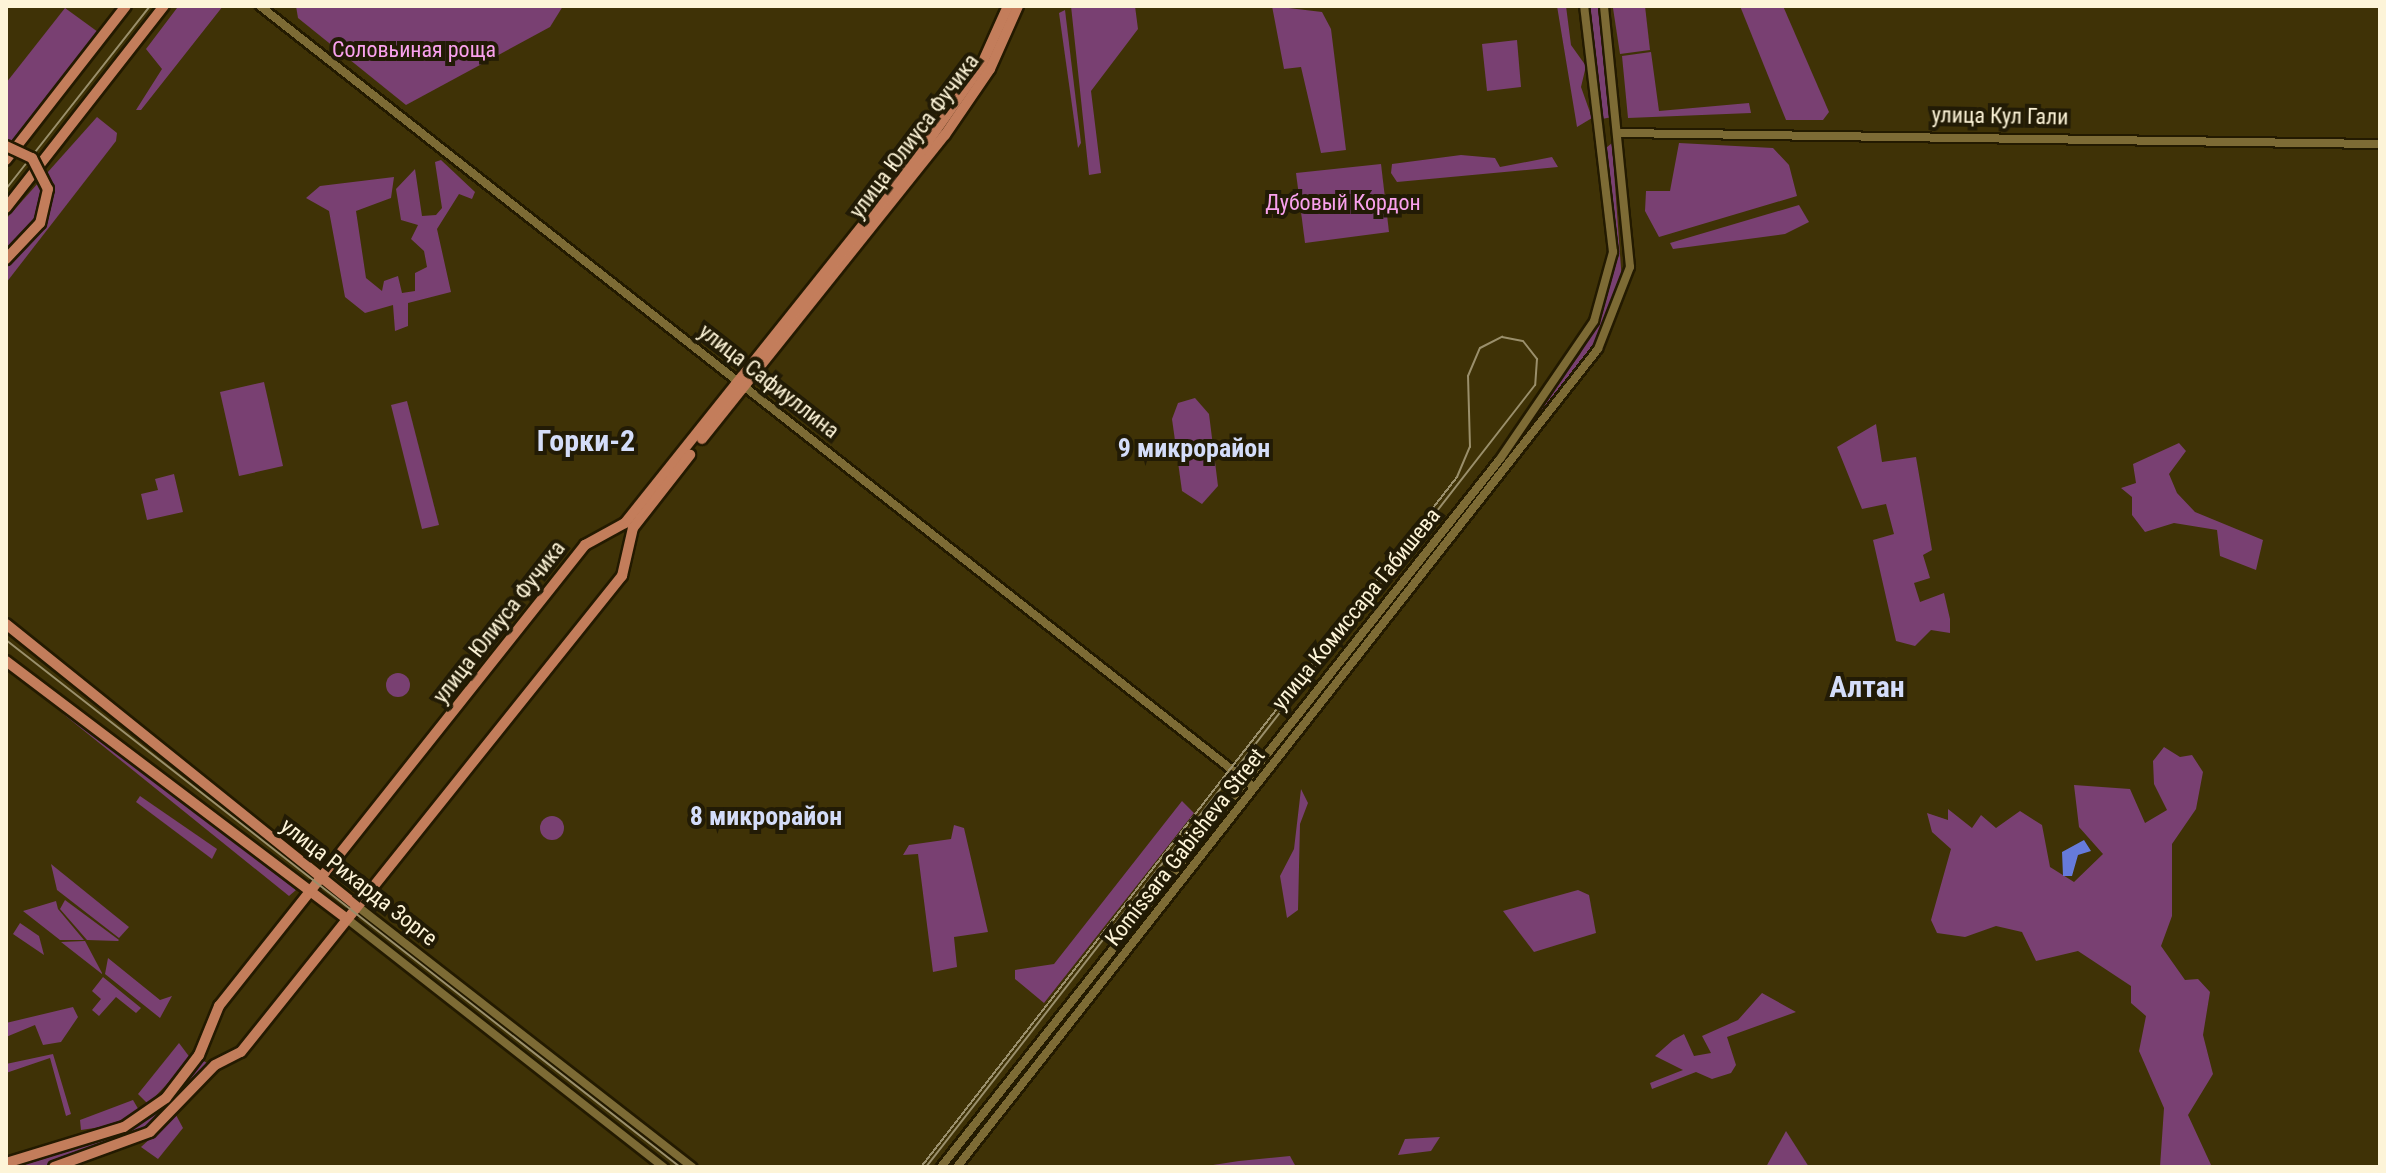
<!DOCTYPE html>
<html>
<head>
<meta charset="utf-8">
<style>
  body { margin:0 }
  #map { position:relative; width:2386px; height:1173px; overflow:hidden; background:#3f3206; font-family:"Roboto Condensed",sans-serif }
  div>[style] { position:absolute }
  .green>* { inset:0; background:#794072 }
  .round { border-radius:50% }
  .water>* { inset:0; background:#667bdb }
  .roads { filter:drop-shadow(2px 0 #231a00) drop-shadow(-2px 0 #231a00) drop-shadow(0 2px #231a00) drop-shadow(0 -2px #231a00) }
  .minor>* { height:8px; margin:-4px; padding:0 4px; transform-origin:4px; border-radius:4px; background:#7d6b35 }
  .major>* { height:10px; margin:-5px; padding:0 5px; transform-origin:5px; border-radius:5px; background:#c37d5b }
  .tram>* { height:2px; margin:-1px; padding:0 1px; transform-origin:1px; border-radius:1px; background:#9a8f6b }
  .bridges { filter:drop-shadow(2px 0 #231a00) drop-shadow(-2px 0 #231a00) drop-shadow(0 2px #231a00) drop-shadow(0 -2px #231a00) }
  .major-bridge>* { height:10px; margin:-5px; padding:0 5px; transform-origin:5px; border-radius:5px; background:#c37d5b }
  span { translate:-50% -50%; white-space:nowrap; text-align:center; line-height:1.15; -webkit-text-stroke:8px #221b05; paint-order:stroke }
  .park-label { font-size:22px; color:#f9a1ed }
  .street-label { font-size:22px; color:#fdf4d8 }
  .quarter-label { font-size:26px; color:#d4ddf9; font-weight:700 }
  .district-label { font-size:30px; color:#d4ddf9; font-weight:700 }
  .frame { position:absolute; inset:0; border:8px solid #fdf4d8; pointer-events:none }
</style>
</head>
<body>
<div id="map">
  <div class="green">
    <i style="clip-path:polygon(223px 6px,141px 110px,136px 110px,162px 69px,146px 49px,177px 8px)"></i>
    <i style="clip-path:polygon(296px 6px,563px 6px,550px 27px,406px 105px,298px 18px)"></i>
    <i style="clip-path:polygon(1071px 6px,1135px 6px,1138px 29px,1091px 91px,1101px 173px,1089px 175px)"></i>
    <i style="clip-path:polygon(1272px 6px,1322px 12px,1331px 29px,1346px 150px,1321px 153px,1301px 67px,1284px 69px)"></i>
    <i style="clip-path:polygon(1557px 6px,1566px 6px,1571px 45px,1586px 66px,1581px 87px,1592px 118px,1577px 127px)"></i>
    <i style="clip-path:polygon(1588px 6px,1599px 6px,1612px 117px,1602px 119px)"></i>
    <i style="clip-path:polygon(1645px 6px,1650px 50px,1620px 54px,1613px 8px)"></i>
    <i style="clip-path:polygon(1740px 6px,1783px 6px,1829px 112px,1823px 120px,1786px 120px)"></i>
    <i style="clip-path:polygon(65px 8px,98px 32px,6px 148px,6px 83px)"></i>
    <i style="clip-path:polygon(1065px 10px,1081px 143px,1078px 148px,1059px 13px)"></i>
    <i style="clip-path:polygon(1517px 40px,1521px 87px,1487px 91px,1482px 44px)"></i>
    <i style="clip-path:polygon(1651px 52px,1659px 111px,1749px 103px,1751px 113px,1628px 118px,1622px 56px)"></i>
    <i style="clip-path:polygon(97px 117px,117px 133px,116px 141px,6px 283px,6px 219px)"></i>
    <i style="clip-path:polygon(1612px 143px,1622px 282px,1586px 362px,1473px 509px,1467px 505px,1580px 354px,1606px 300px,1615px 262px,1606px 148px)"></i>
    <i style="clip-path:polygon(1679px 143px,1773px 148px,1789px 165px,1797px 196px,1659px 237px,1645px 211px,1646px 191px,1670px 191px)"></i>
    <i style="clip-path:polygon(1461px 155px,1495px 158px,1500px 167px,1552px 157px,1558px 167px,1397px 182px,1391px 173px,1392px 164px)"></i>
    <i style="clip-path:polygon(441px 160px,475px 192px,472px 199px,459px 194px,437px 229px,451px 292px,408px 303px,408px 326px,395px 331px,393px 305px,365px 313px,345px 297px,329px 211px,306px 198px,320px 186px,394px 177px,391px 198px,356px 211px,366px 278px,382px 291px,384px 281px,398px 276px,402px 293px,415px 291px,415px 273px,427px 267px,424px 251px,411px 239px,418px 225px,401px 220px,396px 189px,415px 169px,422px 216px,436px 215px,442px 208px,435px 162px)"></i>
    <i style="clip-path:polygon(1381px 164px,1389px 232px,1305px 243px,1296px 173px)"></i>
    <i style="clip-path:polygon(1799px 205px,1809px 222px,1785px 234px,1673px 249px,1670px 243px)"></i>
    <i style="clip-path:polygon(264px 382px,283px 466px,239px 476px,220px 392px)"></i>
    <i style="clip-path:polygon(1195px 398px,1209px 414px,1218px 486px,1202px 504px,1182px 491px,1172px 419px,1178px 403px)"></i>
    <i style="clip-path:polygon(407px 401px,439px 525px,422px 529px,391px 405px)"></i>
    <i style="clip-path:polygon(1876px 424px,1882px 462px,1916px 457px,1932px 550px,1923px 555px,1930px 578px,1914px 583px,1920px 602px,1944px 593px,1950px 619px,1950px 633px,1931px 630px,1915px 646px,1896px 641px,1873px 540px,1894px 534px,1886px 504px,1862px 509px,1837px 447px)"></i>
    <i style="clip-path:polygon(2179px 443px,2186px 451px,2169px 474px,2177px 493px,2195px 512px,2263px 540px,2256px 570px,2220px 556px,2217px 530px,2174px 523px,2145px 532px,2132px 515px,2132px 497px,2121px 488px,2136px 483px,2133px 464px)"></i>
    <i style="clip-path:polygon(174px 474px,183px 512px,147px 520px,141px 494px,158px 490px,155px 479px)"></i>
    <i class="round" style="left:386px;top:673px;width:24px;height:24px"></i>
    <i style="clip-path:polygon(62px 713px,104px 739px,296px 890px,289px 896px)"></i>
    <i style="clip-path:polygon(2164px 747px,2180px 757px,2192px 755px,2203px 772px,2196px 809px,2172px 844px,2172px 916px,2161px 946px,2185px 980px,2198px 979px,2210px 992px,2203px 1035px,2213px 1074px,2188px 1115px,2212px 1167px,2160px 1167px,2164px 1108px,2139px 1051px,2146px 1016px,2131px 1003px,2131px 986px,2078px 951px,2036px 961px,2022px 932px,1996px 926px,1965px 937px,1937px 933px,1931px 920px,1951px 849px,1932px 832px,1927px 813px,1948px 820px,1948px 809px,1972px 828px,1981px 815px,1996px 828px,2020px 811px,2042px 825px,2050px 867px,2074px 882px,2103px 854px,2079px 827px,2074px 785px,2130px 789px,2145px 823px,2167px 810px,2154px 784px,2153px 761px)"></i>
    <i style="clip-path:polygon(1301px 789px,1308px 803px,1300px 824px,1298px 910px,1287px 918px,1280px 876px,1294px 849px)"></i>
    <i style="clip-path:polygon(140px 796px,217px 849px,212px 859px,136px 802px)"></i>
    <i style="clip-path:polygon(1182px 801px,1194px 813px,1044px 1003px,1015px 979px,1015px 970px,1054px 964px)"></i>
    <i class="round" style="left:540px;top:816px;width:24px;height:24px"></i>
    <i style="clip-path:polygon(954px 825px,964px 828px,988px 932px,954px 937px,957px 967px,933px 972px,918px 854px,903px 855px,909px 845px,951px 839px)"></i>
    <i style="clip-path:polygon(51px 864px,129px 927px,119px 938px,57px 890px)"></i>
    <i style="clip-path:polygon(1578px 890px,1589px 895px,1596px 933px,1534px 952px,1503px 911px)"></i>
    <i style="clip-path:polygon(65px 900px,119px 940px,118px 941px,87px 940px,60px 909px)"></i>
    <i style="clip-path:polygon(56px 901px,58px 909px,84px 940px,60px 940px,23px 911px)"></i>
    <i style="clip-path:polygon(20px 923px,39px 936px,44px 955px,13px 934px)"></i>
    <i style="clip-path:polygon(85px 941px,102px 973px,102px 974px,61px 942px)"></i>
    <i style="clip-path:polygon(108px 958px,160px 1000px,172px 996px,160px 1018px,105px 974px)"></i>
    <i style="clip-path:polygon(103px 977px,141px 1008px,136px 1013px,116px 997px,99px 1016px,92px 1010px,101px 999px,92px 991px)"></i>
    <i style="clip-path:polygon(1762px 993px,1796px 1012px,1727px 1037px,1736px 1065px,1731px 1073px,1712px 1079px,1696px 1072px,1652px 1089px,1650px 1083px,1683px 1070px,1655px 1056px,1673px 1040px,1684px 1034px,1694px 1056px,1711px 1053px,1702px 1036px,1738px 1020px)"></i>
    <i style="clip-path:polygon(73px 1007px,78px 1017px,61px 1042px,43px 1045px,35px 1025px,6px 1037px,6px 1023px)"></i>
    <i style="clip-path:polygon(179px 1043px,191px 1059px,148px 1104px,138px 1094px)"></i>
    <i style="clip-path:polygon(53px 1054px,71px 1114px,66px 1116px,50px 1058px,6px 1073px,6px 1064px)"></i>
    <i style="clip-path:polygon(200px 1059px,209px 1064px,151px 1125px,115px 1145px,40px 1167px,13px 1167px,143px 1120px)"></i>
    <i style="clip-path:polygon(133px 1100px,140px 1112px,121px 1124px,81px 1130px,80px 1120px)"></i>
    <i style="clip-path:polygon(176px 1115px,183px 1128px,158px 1159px,141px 1147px)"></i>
    <i style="clip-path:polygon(1786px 1131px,1809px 1167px,1766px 1167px)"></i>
    <i style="clip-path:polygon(1440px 1137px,1431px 1151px,1398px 1155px,1405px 1139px)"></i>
    <i style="clip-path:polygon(1290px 1156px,1296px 1167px,1200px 1167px,1239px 1161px)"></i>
  </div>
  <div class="water">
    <i style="clip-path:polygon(2084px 840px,2091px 851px,2078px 855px,2072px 876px,2063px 876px,2062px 852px)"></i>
  </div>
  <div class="roads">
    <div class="minor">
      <i style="left:260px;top:6px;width:1264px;rotate:38.16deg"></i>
      <i style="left:1619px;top:133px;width:761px;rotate:0.83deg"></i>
      <i style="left:357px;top:906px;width:425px;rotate:37.9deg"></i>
      <i style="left:346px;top:918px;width:404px;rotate:38.1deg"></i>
      <i style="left:941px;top:1167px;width:902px;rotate:-51.71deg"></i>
      <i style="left:1500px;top:459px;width:167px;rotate:-55.7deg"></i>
      <i style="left:1594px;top:321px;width:72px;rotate:-74.6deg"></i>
      <i style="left:1613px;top:252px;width:248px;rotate:-96.7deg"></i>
      <i style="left:957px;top:1167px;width:1039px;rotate:-51.92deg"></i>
      <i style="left:1598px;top:349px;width:88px;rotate:-68.7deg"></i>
      <i style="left:1630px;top:267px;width:262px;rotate:-95.7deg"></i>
    </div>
    <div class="major">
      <i style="left:6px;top:160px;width:195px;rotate:-52.1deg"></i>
      <i style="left:6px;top:208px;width:256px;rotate:-52deg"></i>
      <i style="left:702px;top:439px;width:389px;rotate:-51.4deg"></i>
      <i style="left:945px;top:135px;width:80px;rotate:-55.7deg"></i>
      <i style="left:990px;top:69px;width:69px;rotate:-66deg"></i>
      <i style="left:6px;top:624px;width:450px;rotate:38.8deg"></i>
      <i style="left:6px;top:661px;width:426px;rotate:37.1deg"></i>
      <i style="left:6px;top:1163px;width:123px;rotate:-17deg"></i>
      <i style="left:124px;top:1127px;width:51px;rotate:-34.6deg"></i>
      <i style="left:166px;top:1098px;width:54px;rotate:-52.5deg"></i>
      <i style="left:199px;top:1055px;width:53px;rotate:-67.8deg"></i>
      <i style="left:219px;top:1006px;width:589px;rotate:-51.55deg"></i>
      <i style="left:585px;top:545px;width:46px;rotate:-28.8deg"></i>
      <i style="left:625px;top:523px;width:473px;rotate:-51.4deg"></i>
      <i style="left:920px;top:153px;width:106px;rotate:-55deg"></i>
      <i style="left:981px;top:66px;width:66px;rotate:-65.8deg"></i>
      <i style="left:54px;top:1167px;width:102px;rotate:-20deg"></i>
      <i style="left:150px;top:1132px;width:93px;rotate:-45.9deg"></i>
      <i style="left:215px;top:1065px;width:29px;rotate:-27deg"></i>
      <i style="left:241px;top:1052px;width:610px;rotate:-51.33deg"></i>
      <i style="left:622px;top:576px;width:49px;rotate:-77.1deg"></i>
      <i style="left:633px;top:528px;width:93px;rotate:-52deg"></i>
    </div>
  </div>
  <div class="tram">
    <i style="left:6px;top:189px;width:233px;rotate:-51.8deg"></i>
    <i style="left:6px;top:640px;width:856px;rotate:38.02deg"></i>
    <i style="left:921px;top:1167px;width:874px;rotate:-52.16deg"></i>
    <i style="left:1457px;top:477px;width:33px;rotate:-67deg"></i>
    <i style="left:1470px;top:447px;width:71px;rotate:-91.6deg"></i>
    <i style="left:1468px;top:376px;width:30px;rotate:-67deg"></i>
    <i style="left:1480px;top:348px;width:25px;rotate:-27deg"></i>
    <i style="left:1502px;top:337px;width:21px;rotate:11deg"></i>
    <i style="left:1523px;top:341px;width:23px;rotate:52deg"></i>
    <i style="left:1537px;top:359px;width:26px;rotate:94deg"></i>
    <i style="left:1535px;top:385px;width:991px;rotate:127.91deg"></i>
  </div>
  <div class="bridges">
    <div class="major-bridge">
      <i style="left:6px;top:146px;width:29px;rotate:25deg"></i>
      <i style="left:32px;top:158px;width:35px;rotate:63deg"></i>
      <i style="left:48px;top:189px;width:35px;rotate:103deg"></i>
      <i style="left:40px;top:223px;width:50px;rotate:133.4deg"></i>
    </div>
  </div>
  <div class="park-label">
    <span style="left:414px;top:50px">Соловьиная роща</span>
    <span style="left:1343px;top:203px">Дубовый Кордон</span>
  </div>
  <div class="street-label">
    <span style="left:2000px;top:116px;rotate:1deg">улица Кул Гали</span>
    <span style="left:914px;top:136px;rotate:-53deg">улица Юлиуса Фучика</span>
    <span style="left:769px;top:381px;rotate:38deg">улица Сафиуллина</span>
    <span style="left:1356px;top:609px;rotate:-51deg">улица Комиссара Габишева</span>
    <span style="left:499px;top:622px;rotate:-52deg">улица Юлиуса Фучика</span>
    <span style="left:1185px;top:847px;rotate:-52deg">Komissara Gabisheva Street</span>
    <span style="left:359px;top:882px;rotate:38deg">улица Рихарда Зорге</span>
  </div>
  <div class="quarter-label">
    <span style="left:1194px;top:449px">9 микрорайон</span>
    <span style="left:766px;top:817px">8 микрорайон</span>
  </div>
  <div class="district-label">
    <span style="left:586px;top:441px">Горки-2</span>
    <span style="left:1867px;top:687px">Алтан</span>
  </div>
  <div class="frame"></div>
</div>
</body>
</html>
